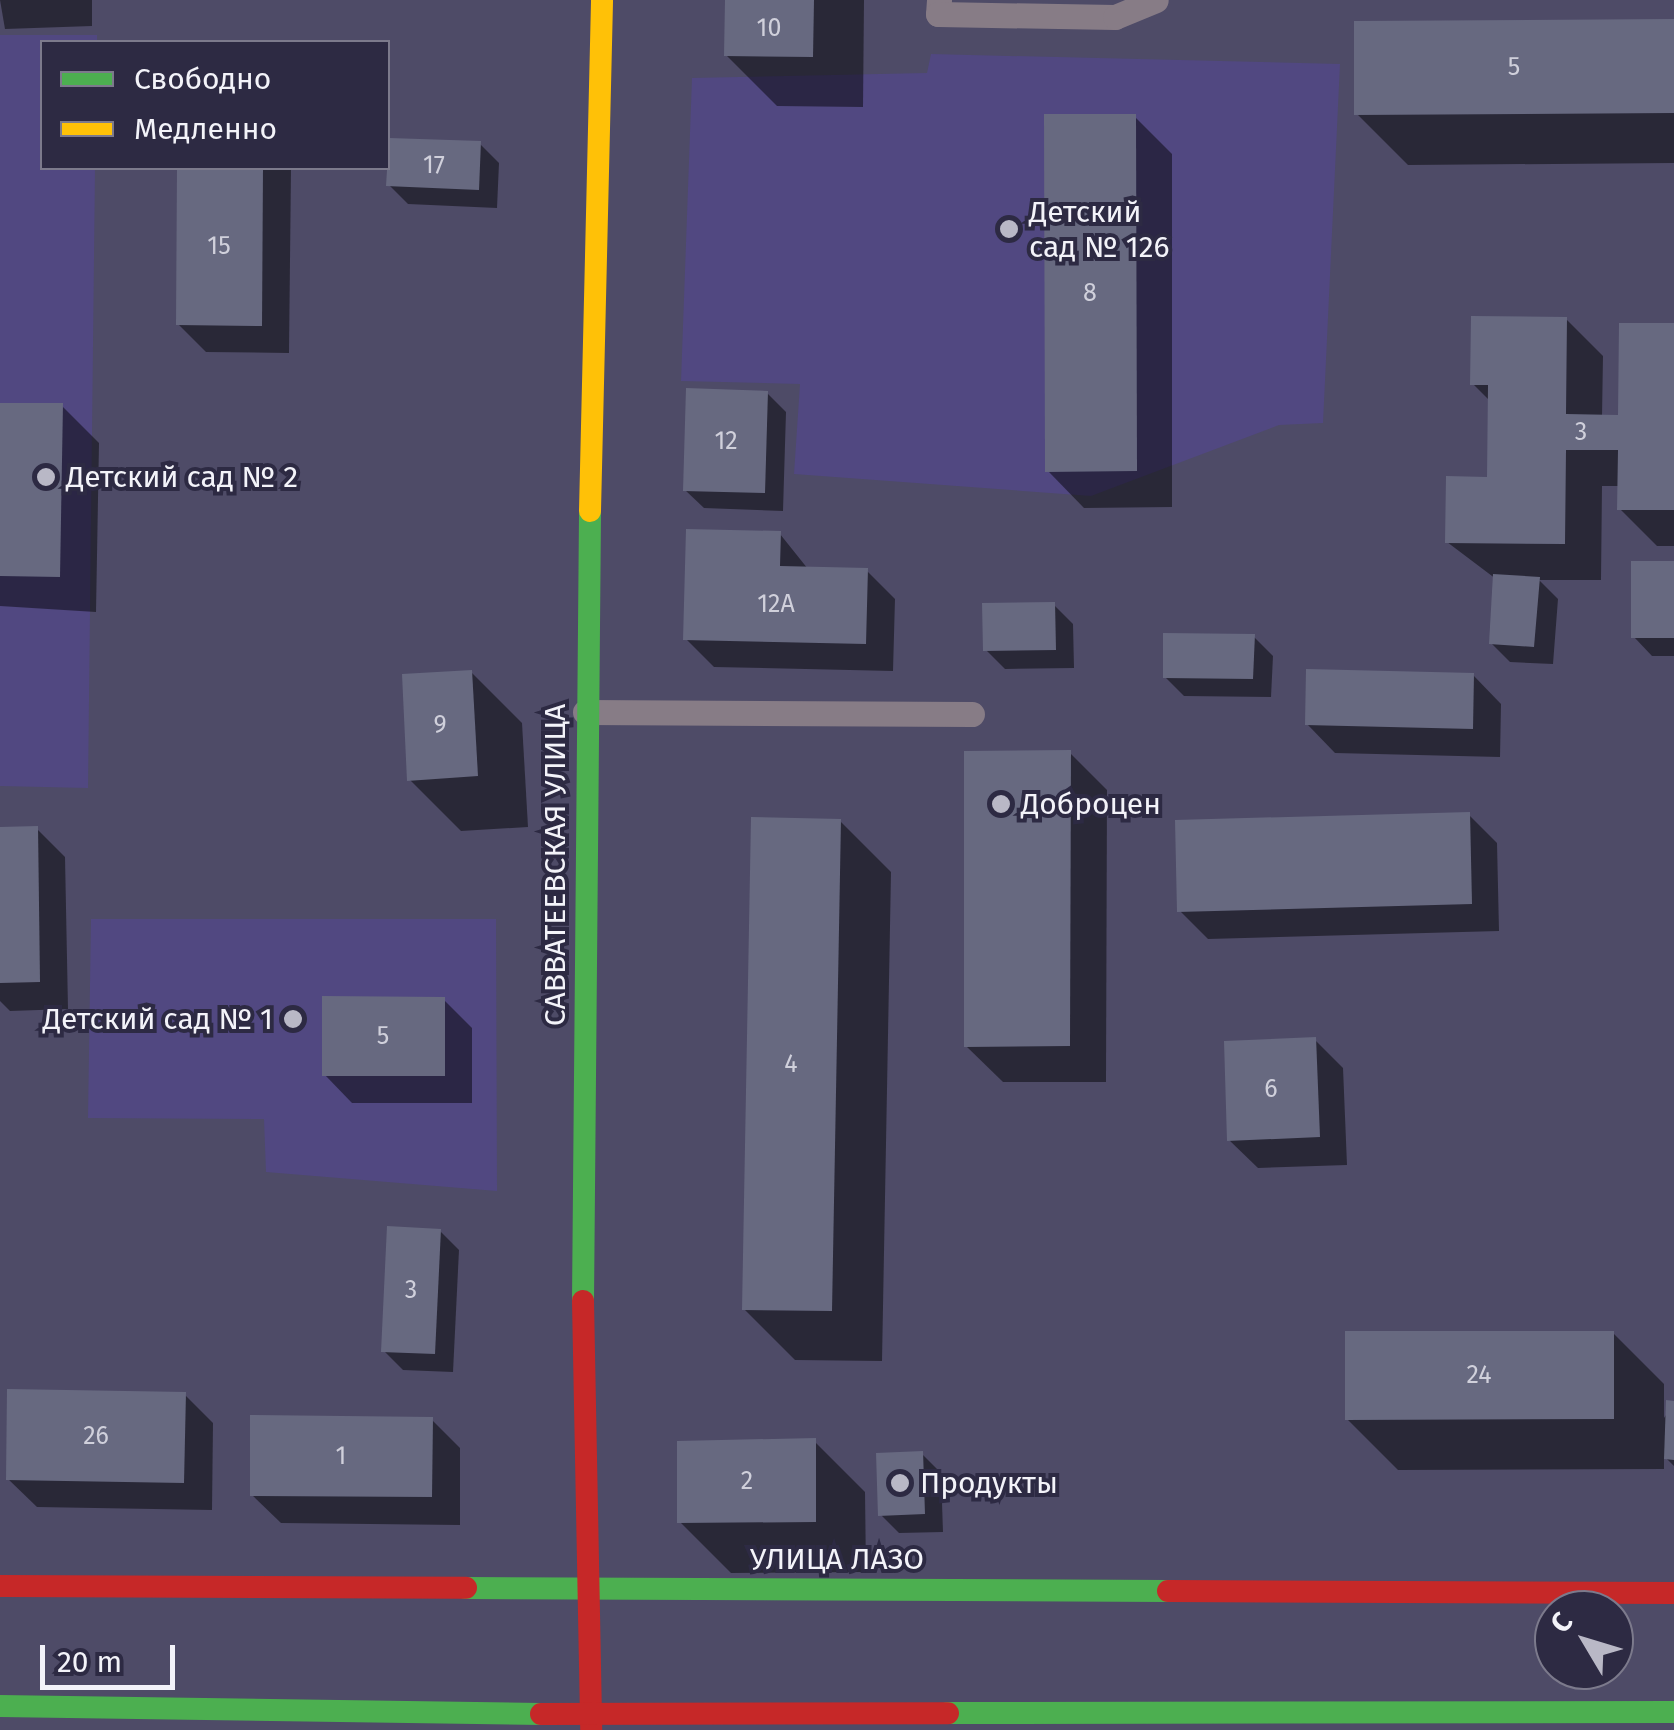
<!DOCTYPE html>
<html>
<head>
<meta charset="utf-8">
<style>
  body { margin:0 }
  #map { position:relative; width:1674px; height:1730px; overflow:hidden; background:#4e4b67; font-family:"Fira Sans",sans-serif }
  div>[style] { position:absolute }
  .built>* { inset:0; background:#514881 }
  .shadow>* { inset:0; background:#0007 }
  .building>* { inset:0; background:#676980 }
  .lane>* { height:25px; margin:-12.5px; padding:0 12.5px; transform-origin:12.5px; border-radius:12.5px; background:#877c86 }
  .fast>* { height:22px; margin:-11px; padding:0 11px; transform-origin:11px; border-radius:11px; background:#4caf50 }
  .slow>* { height:22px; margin:-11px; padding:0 11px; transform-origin:11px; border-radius:11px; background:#ffc107 }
  .jam>* { height:22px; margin:-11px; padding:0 11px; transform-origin:11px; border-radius:11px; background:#c62828 }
  .dots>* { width:28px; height:28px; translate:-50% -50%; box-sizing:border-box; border:5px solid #2d2a43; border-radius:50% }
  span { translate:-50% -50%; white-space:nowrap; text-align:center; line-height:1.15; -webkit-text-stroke:8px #2d2a43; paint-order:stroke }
  .number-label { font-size:25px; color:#d0d0db }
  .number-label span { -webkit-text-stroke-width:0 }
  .poi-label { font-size:30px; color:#f3f3f9 }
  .left { translate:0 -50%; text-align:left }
  .right { translate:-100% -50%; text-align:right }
  .street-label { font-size:30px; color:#f3f3f9 }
  .legend { position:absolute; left:40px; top:40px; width:350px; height:130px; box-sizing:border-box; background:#2d2a43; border:2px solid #7c7a8c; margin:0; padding:12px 18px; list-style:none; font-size:30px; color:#f3f3f9 }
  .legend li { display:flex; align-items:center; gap:20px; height:50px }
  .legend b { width:50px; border:2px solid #7c7a8c }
  .north { position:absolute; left:1534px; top:1590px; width:100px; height:100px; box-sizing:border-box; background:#2d2a43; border:2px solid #7c7a8c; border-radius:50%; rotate:308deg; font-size:28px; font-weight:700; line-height:40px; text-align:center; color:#f3f3f9 }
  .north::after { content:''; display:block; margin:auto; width:35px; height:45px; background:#b9b8c6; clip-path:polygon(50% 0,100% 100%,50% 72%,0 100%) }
  .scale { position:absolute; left:40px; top:1645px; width:135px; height:45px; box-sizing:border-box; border:5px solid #f3f3f9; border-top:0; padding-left:12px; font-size:30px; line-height:35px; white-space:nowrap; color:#f3f3f9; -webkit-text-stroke:8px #2d2a43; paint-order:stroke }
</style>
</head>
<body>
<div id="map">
  <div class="built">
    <i style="clip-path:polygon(0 35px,97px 35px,97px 42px,42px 42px,42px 168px,95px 168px,88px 788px,0 786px)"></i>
    <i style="clip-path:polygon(931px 54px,1340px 64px,1323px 423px,1279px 425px,1091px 496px,794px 474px,800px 384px,681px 381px,692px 78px,927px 73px)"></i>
    <i style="clip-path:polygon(91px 919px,496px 919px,497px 1191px,266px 1172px,264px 1119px,88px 1118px)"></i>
  </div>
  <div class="shadow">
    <i style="clip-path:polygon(0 0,92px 0,92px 26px,5px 29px)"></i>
    <i style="clip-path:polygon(727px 0,864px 0,863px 107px,777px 106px,726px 55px)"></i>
    <i style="clip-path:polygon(1674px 22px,1674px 163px,1408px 165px,1357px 114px)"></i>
    <i style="clip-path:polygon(1135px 117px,1172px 154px,1172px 507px,1084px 508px,1048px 471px)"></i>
    <i style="clip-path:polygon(480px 144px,499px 163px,497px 208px,408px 204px,389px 185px)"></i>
    <i style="clip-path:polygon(179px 168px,291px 168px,289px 353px,206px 352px,178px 324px)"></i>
    <i style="clip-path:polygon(1566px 319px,1603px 356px,1602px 417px,1620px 418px,1674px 326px,1674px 546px,1657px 546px,1620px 509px,1620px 486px,1602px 486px,1601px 580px,1539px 580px,1558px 599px,1553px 664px,1510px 662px,1491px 643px,1496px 579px,1447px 542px,1490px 479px,1491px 402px,1473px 384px)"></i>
    <i style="clip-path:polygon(767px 393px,786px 412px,783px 511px,704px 508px,685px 490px)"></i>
    <i style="clip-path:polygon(0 405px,62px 406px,99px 443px,96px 612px,0 606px)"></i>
    <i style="clip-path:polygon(780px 534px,808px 569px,867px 571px,895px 599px,893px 671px,714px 667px,686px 639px)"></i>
    <i style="clip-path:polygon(1674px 563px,1674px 656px,1652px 656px,1634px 637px)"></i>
    <i style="clip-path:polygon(1054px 605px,1073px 624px,1074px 668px,1005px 669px,986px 650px)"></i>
    <i style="clip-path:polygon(1254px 637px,1273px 656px,1271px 697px,1184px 696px,1165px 677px)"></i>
    <i style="clip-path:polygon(471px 672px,522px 723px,528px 827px,461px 831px,410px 780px)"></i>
    <i style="clip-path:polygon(1473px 675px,1501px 704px,1500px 757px,1335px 753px,1307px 724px)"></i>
    <i style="clip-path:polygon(1070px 753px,1107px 790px,1106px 1082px,1003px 1082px,966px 1046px)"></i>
    <i style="clip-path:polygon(1469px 815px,1497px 843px,1499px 931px,1208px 939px,1180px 911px)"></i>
    <i style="clip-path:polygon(840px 821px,891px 872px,882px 1361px,795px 1360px,744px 1309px)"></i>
    <i style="clip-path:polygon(0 829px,37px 829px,65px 857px,68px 1009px,10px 1011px,0 1001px)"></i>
    <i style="clip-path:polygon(444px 1000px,472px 1028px,472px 1103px,352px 1103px,324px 1074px)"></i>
    <i style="clip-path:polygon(1315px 1040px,1343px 1068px,1347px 1165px,1258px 1168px,1229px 1140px)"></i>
    <i style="clip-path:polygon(440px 1231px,459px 1250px,453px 1372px,403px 1370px,384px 1351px)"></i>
    <i style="clip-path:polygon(1613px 1333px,1664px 1384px,1664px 1418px,1674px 1403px,1674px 1466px,1664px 1456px,1664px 1469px,1398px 1470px,1347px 1419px)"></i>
    <i style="clip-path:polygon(185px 1395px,213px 1423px,212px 1510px,37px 1507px,8px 1479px)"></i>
    <i style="clip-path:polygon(432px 1420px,460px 1448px,460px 1525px,281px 1523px,252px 1495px)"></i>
    <i style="clip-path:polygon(814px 1441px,865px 1492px,866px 1572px,731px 1573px,680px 1522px)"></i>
    <i style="clip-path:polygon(922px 1454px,941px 1473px,943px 1532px,899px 1533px,880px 1514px)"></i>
  </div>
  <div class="building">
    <i style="clip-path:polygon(725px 0,814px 0,813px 57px,724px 56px)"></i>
    <i style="clip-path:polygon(1674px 19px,1674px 113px,1354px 115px,1354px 21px)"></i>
    <i style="clip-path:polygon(1044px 114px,1136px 114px,1137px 471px,1045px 472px)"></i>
    <i style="clip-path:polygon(389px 138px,481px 141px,479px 190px,386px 186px)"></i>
    <i style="clip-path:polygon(177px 168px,263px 168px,262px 326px,176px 325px)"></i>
    <i style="clip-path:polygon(1471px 316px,1567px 317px,1566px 414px,1618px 415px,1619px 323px,1674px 323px,1674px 510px,1617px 510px,1618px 450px,1566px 450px,1565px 544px,1445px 543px,1446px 476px,1487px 477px,1488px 385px,1470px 385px)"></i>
    <i style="clip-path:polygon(686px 388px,768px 391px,765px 493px,683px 491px)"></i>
    <i style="clip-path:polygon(0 403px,63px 403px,60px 577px,0 576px)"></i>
    <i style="clip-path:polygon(686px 529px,781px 531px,780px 566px,868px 568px,866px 644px,683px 640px)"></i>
    <i style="clip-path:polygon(1631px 561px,1674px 561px,1674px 638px,1631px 638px)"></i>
    <i style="clip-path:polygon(1493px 574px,1540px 577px,1534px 647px,1489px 644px)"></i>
    <i style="clip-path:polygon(1055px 602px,1056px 650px,983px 651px,982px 603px)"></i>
    <i style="clip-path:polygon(1163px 633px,1255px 634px,1253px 679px,1163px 678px)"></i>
    <i style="clip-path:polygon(1306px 669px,1474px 673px,1473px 729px,1305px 725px)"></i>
    <i style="clip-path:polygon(472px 670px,478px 776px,407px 781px,402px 674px)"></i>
    <i style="clip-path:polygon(1071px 750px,1070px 1046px,964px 1047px,964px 751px)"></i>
    <i style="clip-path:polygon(1470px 812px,1472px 904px,1177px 912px,1175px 820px)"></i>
    <i style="clip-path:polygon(751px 817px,841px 819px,832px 1311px,742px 1310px)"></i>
    <i style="clip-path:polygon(38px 826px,40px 982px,0 983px,0 827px)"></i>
    <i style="clip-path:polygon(322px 996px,445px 997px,445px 1076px,322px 1076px)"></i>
    <i style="clip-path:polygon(1316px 1037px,1320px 1137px,1227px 1141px,1224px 1041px)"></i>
    <i style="clip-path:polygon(387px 1226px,441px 1229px,435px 1354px,381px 1352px)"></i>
    <i style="clip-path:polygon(1345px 1331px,1614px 1331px,1614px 1419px,1345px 1420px)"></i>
    <i style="clip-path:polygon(7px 1389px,186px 1392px,184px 1483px,6px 1480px)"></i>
    <i style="clip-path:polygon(1666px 1400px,1674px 1401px,1674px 1460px,1664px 1459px)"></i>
    <i style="clip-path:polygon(250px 1415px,433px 1417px,432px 1497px,250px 1496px)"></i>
    <i style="clip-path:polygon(816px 1438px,816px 1522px,677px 1523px,677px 1441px)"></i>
    <i style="clip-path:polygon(923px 1451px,925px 1514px,878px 1516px,876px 1453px)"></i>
  </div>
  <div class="lane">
    <i style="left:939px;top:0;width:14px;rotate:94deg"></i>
    <i style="left:938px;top:14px;width:177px;rotate:1deg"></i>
    <i style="left:1115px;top:17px;width:44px;rotate:-22.5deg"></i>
    <i style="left:585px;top:712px;width:387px;rotate:0.3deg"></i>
  </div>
  <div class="fast">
    <i style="left:583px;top:1301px;width:790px;rotate:-89.49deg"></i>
    <i style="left:466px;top:1588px;width:702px;rotate:0.24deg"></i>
    <i style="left:0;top:1706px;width:541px;rotate:0.85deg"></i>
    <i style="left:948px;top:1713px;width:726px;rotate:-0.08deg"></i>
  </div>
  <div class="slow">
    <i style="left:590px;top:511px;width:511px;rotate:-88.65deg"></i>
  </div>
  <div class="jam">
    <i style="left:583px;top:1301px;width:429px;rotate:88.9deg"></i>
    <i style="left:0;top:1586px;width:466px;rotate:0.2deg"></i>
    <i style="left:1168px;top:1591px;width:506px;rotate:0.23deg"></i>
    <i style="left:541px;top:1714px;width:407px;rotate:-0.1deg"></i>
  </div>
  <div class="dots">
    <i style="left:1009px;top:229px;background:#b9b8c6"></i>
    <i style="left:46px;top:477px;background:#b9b8c6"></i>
    <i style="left:1001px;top:804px;background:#b9b8c6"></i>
    <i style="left:293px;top:1019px;background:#b9b8c6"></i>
    <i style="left:900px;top:1483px;background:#b9b8c6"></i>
  </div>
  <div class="number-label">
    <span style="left:769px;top:28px">10</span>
    <span style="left:1514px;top:67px">5</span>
    <span style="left:434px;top:165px">17</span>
    <span style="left:219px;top:246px">15</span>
    <span style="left:1090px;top:293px">8</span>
    <span style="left:1581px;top:432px">3</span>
    <span style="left:726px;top:441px">12</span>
    <span style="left:776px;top:604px">12А</span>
    <span style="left:440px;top:725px">9</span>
    <span style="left:383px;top:1036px">5</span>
    <span style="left:791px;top:1064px">4</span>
    <span style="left:1271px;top:1089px">6</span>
    <span style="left:411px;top:1290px">3</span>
    <span style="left:1479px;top:1375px">24</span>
    <span style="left:96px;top:1436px">26</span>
    <span style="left:341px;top:1456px">1</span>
    <span style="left:747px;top:1481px">2</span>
  </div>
  <div class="poi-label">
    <span class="left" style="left:1029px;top:229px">Детский<br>сад № 126</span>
    <span class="left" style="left:66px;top:477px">Детский сад № 2</span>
    <span class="left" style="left:1021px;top:804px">Доброцен</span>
    <span class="right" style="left:273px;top:1019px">Детский сад № 1</span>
    <span class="left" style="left:920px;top:1483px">Продукты</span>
  </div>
  <div class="street-label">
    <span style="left:555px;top:865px;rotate:-90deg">САВВАТЕЕВСКАЯ УЛИЦА</span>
    <span style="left:837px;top:1559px">УЛИЦА ЛАЗО</span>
  </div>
  <ul class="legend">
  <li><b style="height:12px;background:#4caf50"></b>Свободно</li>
  <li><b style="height:12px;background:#ffc107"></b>Медленно</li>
  </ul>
  <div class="north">С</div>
  <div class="scale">20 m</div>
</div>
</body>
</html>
